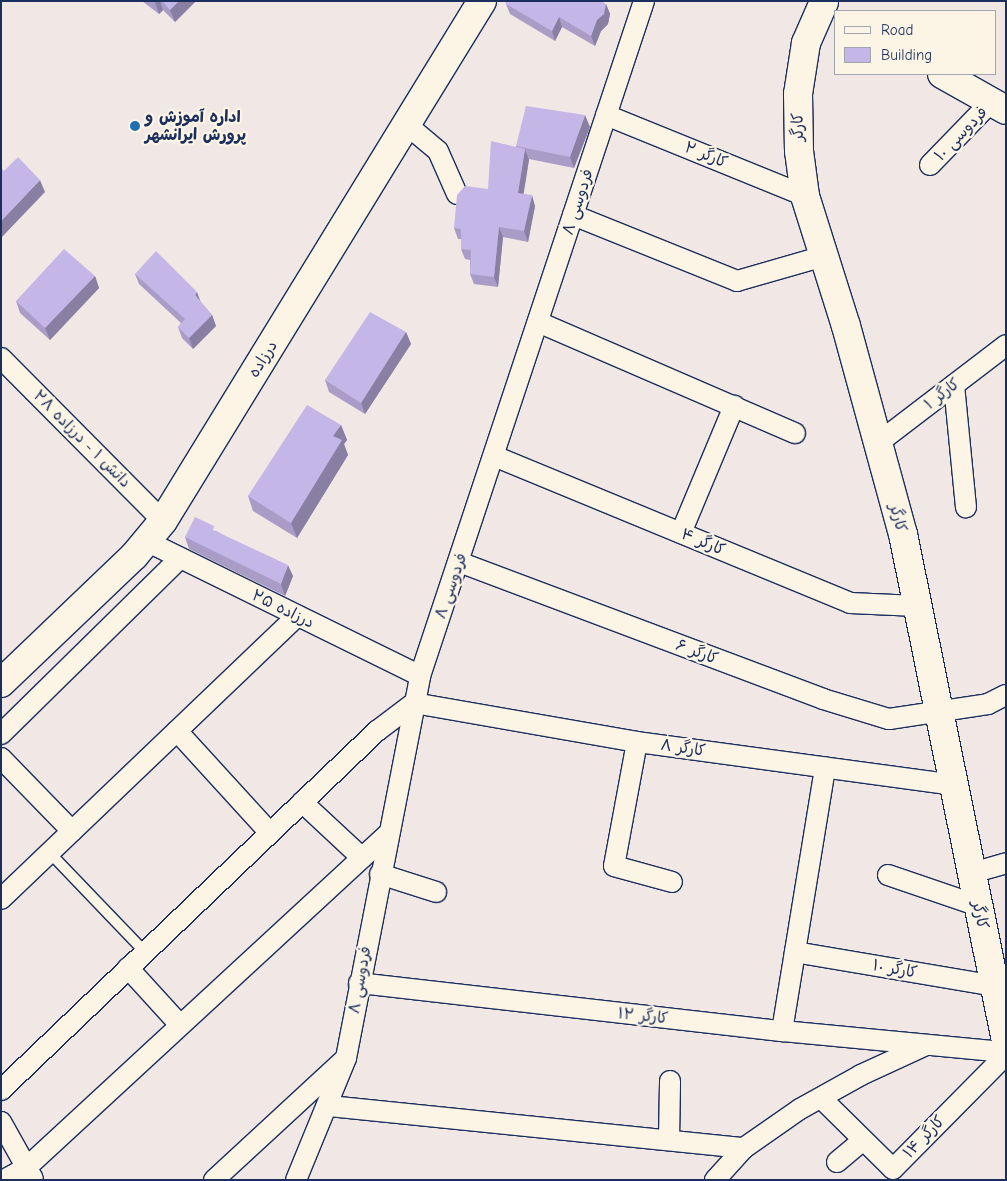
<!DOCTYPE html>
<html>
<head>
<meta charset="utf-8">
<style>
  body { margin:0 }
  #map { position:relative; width:1007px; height:1181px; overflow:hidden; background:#f1e8e5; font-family:"Comic Neue","Playpen Sans Arabic",sans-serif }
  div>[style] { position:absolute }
  .roads { filter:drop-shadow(1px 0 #1b2f5e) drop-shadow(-1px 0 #1b2f5e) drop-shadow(0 1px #1b2f5e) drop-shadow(0 -1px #1b2f5e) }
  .lane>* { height:10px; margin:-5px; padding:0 5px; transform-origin:5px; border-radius:5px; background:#fcf5e5 }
  .street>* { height:20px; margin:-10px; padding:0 10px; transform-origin:10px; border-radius:10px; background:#fcf5e5 }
  .secondary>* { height:28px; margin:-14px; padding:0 14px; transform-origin:14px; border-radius:14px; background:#fcf5e5 }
  .wall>* { inset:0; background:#a99dc7 }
  .shaded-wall>* { inset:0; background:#897fa2 }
  .building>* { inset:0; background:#c4b6e7 }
  .dots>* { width:14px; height:14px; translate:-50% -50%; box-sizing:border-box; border:2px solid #fcf5e5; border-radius:50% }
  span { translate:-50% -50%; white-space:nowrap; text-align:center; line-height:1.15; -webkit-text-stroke:4.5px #fcf5e5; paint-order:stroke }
  .poi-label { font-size:16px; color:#1b2f5e; font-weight:700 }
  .left { translate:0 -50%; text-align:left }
  .street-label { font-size:16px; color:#1b2f5e }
  .frame { position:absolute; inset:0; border:2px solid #1b2f5e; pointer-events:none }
  .legend { position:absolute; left:834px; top:10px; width:162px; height:65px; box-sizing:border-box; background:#fcf5e5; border:1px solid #a2a6af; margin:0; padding:6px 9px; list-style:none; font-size:15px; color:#1b2f5e }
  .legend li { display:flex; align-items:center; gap:10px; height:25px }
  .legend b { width:25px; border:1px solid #a2a6af }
</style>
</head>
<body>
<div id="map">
  <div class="roads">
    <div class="lane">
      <i style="left:50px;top:853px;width:137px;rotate:46.2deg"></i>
    </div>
    <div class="street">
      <i style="left:606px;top:115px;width:215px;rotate:22.1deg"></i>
      <i style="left:407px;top:125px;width:40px;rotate:40deg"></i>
      <i style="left:438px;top:151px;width:47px;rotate:66.2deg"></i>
      <i style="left:930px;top:165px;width:88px;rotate:-45.9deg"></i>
      <i style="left:573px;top:215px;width:177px;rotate:21.9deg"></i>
      <i style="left:737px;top:281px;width:91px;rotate:-16deg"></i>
      <i style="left:538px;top:322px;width:280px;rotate:23.4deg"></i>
      <i style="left:1px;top:358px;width:230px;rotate:45.2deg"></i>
      <i style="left:954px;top:385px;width:123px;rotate:84.4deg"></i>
      <i style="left:878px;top:443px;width:161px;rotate:-37.4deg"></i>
      <i style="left:494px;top:456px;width:385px;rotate:22.4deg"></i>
      <i style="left:850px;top:603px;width:67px;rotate:2.6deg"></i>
      <i style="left:681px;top:533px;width:138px;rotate:-67.3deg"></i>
      <i style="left:146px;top:541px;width:305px;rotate:26.2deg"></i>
      <i style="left:459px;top:562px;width:389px;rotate:20.6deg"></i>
      <i style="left:823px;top:699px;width:69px;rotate:16.9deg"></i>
      <i style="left:889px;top:719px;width:100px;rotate:-8.6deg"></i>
      <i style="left:988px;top:704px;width:20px;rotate:-27deg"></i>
      <i style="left:177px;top:731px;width:138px;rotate:47.6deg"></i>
      <i style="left:1px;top:734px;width:251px;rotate:-44.5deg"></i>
      <i style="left:637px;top:742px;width:126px;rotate:100.5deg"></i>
      <i style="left:614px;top:866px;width:60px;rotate:15.4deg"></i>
      <i style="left:1px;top:758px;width:102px;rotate:45.8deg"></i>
      <i style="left:302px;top:802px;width:82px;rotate:43deg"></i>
      <i style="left:972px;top:873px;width:35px;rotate:-16deg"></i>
      <i style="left:380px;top:874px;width:59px;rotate:17.8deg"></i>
      <i style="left:888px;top:875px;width:96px;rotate:18.8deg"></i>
      <i style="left:1px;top:899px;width:410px;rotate:-43.7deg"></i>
      <i style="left:795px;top:952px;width:203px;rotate:9.6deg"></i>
      <i style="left:128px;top:968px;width:77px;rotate:47.6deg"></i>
      <i style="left:359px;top:983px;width:426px;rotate:6.5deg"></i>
      <i style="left:782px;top:1031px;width:225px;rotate:5.4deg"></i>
      <i style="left:782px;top:1031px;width:267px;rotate:-80.7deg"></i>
      <i style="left:1px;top:1090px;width:520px;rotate:-43.68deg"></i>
      <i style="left:377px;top:731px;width:46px;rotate:-37.1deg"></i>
      <i style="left:414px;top:703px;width:226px;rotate:9.9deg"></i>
      <i style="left:637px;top:742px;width:320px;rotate:7.7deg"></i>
      <i style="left:821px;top:1098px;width:101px;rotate:44.6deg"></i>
      <i style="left:893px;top:1169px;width:161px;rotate:-45.3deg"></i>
      <i style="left:329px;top:1106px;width:417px;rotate:5.8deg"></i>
      <i style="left:1px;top:1122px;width:65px;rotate:60.7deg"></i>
      <i style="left:669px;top:1140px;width:59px;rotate:-89deg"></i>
      <i style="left:837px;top:1162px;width:34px;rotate:-40deg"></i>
      <i style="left:4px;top:1180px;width:25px;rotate:-29deg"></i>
      <i style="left:26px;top:1168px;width:493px;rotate:-42.7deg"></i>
      <i style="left:214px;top:1180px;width:176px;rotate:-42.7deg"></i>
      <i style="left:296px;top:1180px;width:132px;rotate:-67.7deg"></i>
      <i style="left:346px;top:1058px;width:389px;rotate:-79deg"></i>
      <i style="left:420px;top:676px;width:711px;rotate:-71.64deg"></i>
      <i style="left:715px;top:1180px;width:43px;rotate:-47.8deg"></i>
      <i style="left:744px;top:1148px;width:68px;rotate:-34.9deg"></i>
      <i style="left:800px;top:1109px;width:70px;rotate:-29.1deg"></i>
      <i style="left:861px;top:1075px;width:69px;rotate:-24.7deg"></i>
    </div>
    <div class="secondary">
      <i style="left:824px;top:2px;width:45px;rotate:113.7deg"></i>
      <i style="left:806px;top:43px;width:52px;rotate:98.9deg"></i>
      <i style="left:798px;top:94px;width:57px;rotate:89deg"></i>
      <i style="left:799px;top:151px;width:45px;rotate:82.4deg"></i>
      <i style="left:805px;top:196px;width:136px;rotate:72.5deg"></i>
      <i style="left:846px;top:326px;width:216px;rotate:74.7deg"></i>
      <i style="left:903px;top:534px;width:517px;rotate:78.52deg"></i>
      <i style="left:942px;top:74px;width:73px;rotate:29.4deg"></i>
      <i style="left:1px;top:683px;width:184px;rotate:-43.7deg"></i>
      <i style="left:134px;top:556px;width:45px;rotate:-50.4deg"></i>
      <i style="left:163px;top:521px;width:610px;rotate:-58.47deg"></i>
    </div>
  </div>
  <div class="wall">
    <i style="clip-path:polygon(142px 1px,196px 1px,175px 22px,163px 10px,159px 14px)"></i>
    <i style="clip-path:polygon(506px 4px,606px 4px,610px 14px,608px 24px,601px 31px,595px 46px,562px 27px,555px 41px,510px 14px)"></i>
    <i style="clip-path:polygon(590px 127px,574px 168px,529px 159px,523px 194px,535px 206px,528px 242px,503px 237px,498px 287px,474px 284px,470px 274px,470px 260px,465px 259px,461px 249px,461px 239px,458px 239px,454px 228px,488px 189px,516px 147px,516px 146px)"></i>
    <i style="clip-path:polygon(135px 274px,200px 301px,212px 315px,216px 326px,193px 349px,182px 338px,178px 327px,181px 323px,139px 284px)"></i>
    <i style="clip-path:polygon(95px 276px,99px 288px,50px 340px,20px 313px,16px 301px)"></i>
    <i style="clip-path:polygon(406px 332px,411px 344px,365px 414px,329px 392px,325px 380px)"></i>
    <i style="clip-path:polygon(341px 425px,347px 440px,344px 444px,348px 455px,297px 538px,253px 511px,248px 496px)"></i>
    <i style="clip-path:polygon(216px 531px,293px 576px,285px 596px,189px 549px,185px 537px)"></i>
  </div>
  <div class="shaded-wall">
    <i style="clip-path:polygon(156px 1px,160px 1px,163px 10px,159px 14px,155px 2px)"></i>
    <i style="clip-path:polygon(179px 1px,196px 1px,175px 22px,170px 10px)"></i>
    <i style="clip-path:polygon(606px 4px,610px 14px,608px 24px,601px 31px,595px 46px,591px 36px,597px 20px)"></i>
    <i style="clip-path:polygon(559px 17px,562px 27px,555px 41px,552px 31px)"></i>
    <i style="clip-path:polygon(585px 115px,590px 127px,574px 168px,570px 157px)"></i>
    <i style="clip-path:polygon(525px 149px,529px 160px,522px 204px,518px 193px)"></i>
    <i style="clip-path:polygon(40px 180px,45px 192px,1px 238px,1px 221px)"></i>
    <i style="clip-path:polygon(532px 195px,535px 206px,528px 242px,524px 231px)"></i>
    <i style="clip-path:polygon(499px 227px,503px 237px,498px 287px,494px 277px)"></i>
    <i style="clip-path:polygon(95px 276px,99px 288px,50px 340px,45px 328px)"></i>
    <i style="clip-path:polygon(197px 292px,201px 303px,195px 295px)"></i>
    <i style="clip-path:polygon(212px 315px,216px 326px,193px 349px,189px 338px)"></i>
    <i style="clip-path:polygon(406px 332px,411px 344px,365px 414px,361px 403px)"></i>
    <i style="clip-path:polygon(341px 425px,347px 440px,344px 444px,348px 455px,297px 538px,291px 523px,333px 436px)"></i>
    <i style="clip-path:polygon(288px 565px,293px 576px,285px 596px,281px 584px)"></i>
  </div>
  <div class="building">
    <i style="clip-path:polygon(162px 1px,179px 1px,170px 10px)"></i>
    <i style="clip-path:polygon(505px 1px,601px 1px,606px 4px,604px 14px,597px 20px,591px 36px,559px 17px,552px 31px,506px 4px)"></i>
    <i style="clip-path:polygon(526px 106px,585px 115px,570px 157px,516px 146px)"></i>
    <i style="clip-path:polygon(491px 141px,525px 149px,518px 193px,532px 195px,524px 231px,499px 227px,494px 277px,470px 274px,471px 250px,461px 249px,461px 229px,454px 228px,457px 195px,465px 186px,488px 189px)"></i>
    <i style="clip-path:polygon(18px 157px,40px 180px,1px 221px,1px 168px,4px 171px)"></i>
    <i style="clip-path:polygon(64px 249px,95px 276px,45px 328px,16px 301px)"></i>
    <i style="clip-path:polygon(156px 251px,197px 292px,195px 295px,212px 315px,189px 338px,178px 327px,185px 319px,135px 274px)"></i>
    <i style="clip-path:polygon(370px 312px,406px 332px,361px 403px,325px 380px)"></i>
    <i style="clip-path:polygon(307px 405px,341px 425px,333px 436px,342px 440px,291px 523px,248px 496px)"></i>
    <i style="clip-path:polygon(195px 517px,214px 526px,213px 530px,288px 565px,281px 584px,185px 537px)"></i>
  </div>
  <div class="dots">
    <i style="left:135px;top:126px;background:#1f6fb2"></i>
  </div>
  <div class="poi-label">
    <span class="left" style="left:145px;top:126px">اداره آموزش و<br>پرورش ایرانشهر</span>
  </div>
  <div class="street-label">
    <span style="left:798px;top:127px;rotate:-91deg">کارگر</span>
    <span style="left:961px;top:134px;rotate:-46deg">فردوسی ۱۰</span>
    <span style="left:706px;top:155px;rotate:22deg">کارگر ۲</span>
    <span style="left:578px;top:202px;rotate:-72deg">فردوسی ۸</span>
    <span style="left:263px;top:359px;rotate:-58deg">درزاده</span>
    <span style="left:942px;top:394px;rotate:-38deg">کارگر ۱</span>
    <span style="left:82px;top:439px;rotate:45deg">دانش ۱ - درزاده ۲۸</span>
    <span style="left:898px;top:518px;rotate:75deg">کارگر</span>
    <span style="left:703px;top:542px;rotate:23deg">کارگر ۴</span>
    <span style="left:451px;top:586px;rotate:-71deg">فردوسی ۸</span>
    <span style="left:283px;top:609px;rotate:26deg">درزاده ۲۵</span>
    <span style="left:697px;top:652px;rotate:21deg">کارگر ۶</span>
    <span style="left:683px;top:748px;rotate:8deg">کارگر ۸</span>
    <span style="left:980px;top:915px;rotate:78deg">کارگر</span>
    <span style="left:895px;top:969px;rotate:10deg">کارگر ۱۰</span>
    <span style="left:360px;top:980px;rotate:-80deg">فردوسی ۸</span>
    <span style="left:643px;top:1016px;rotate:6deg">کارگر ۱۲</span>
    <span style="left:924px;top:1137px;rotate:-46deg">کارگر ۱۴</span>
  </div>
  <div class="frame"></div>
  <ul class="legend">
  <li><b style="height:6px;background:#fcf5e5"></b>Road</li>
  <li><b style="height:14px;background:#c4b6e7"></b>Building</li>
  </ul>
</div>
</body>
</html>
